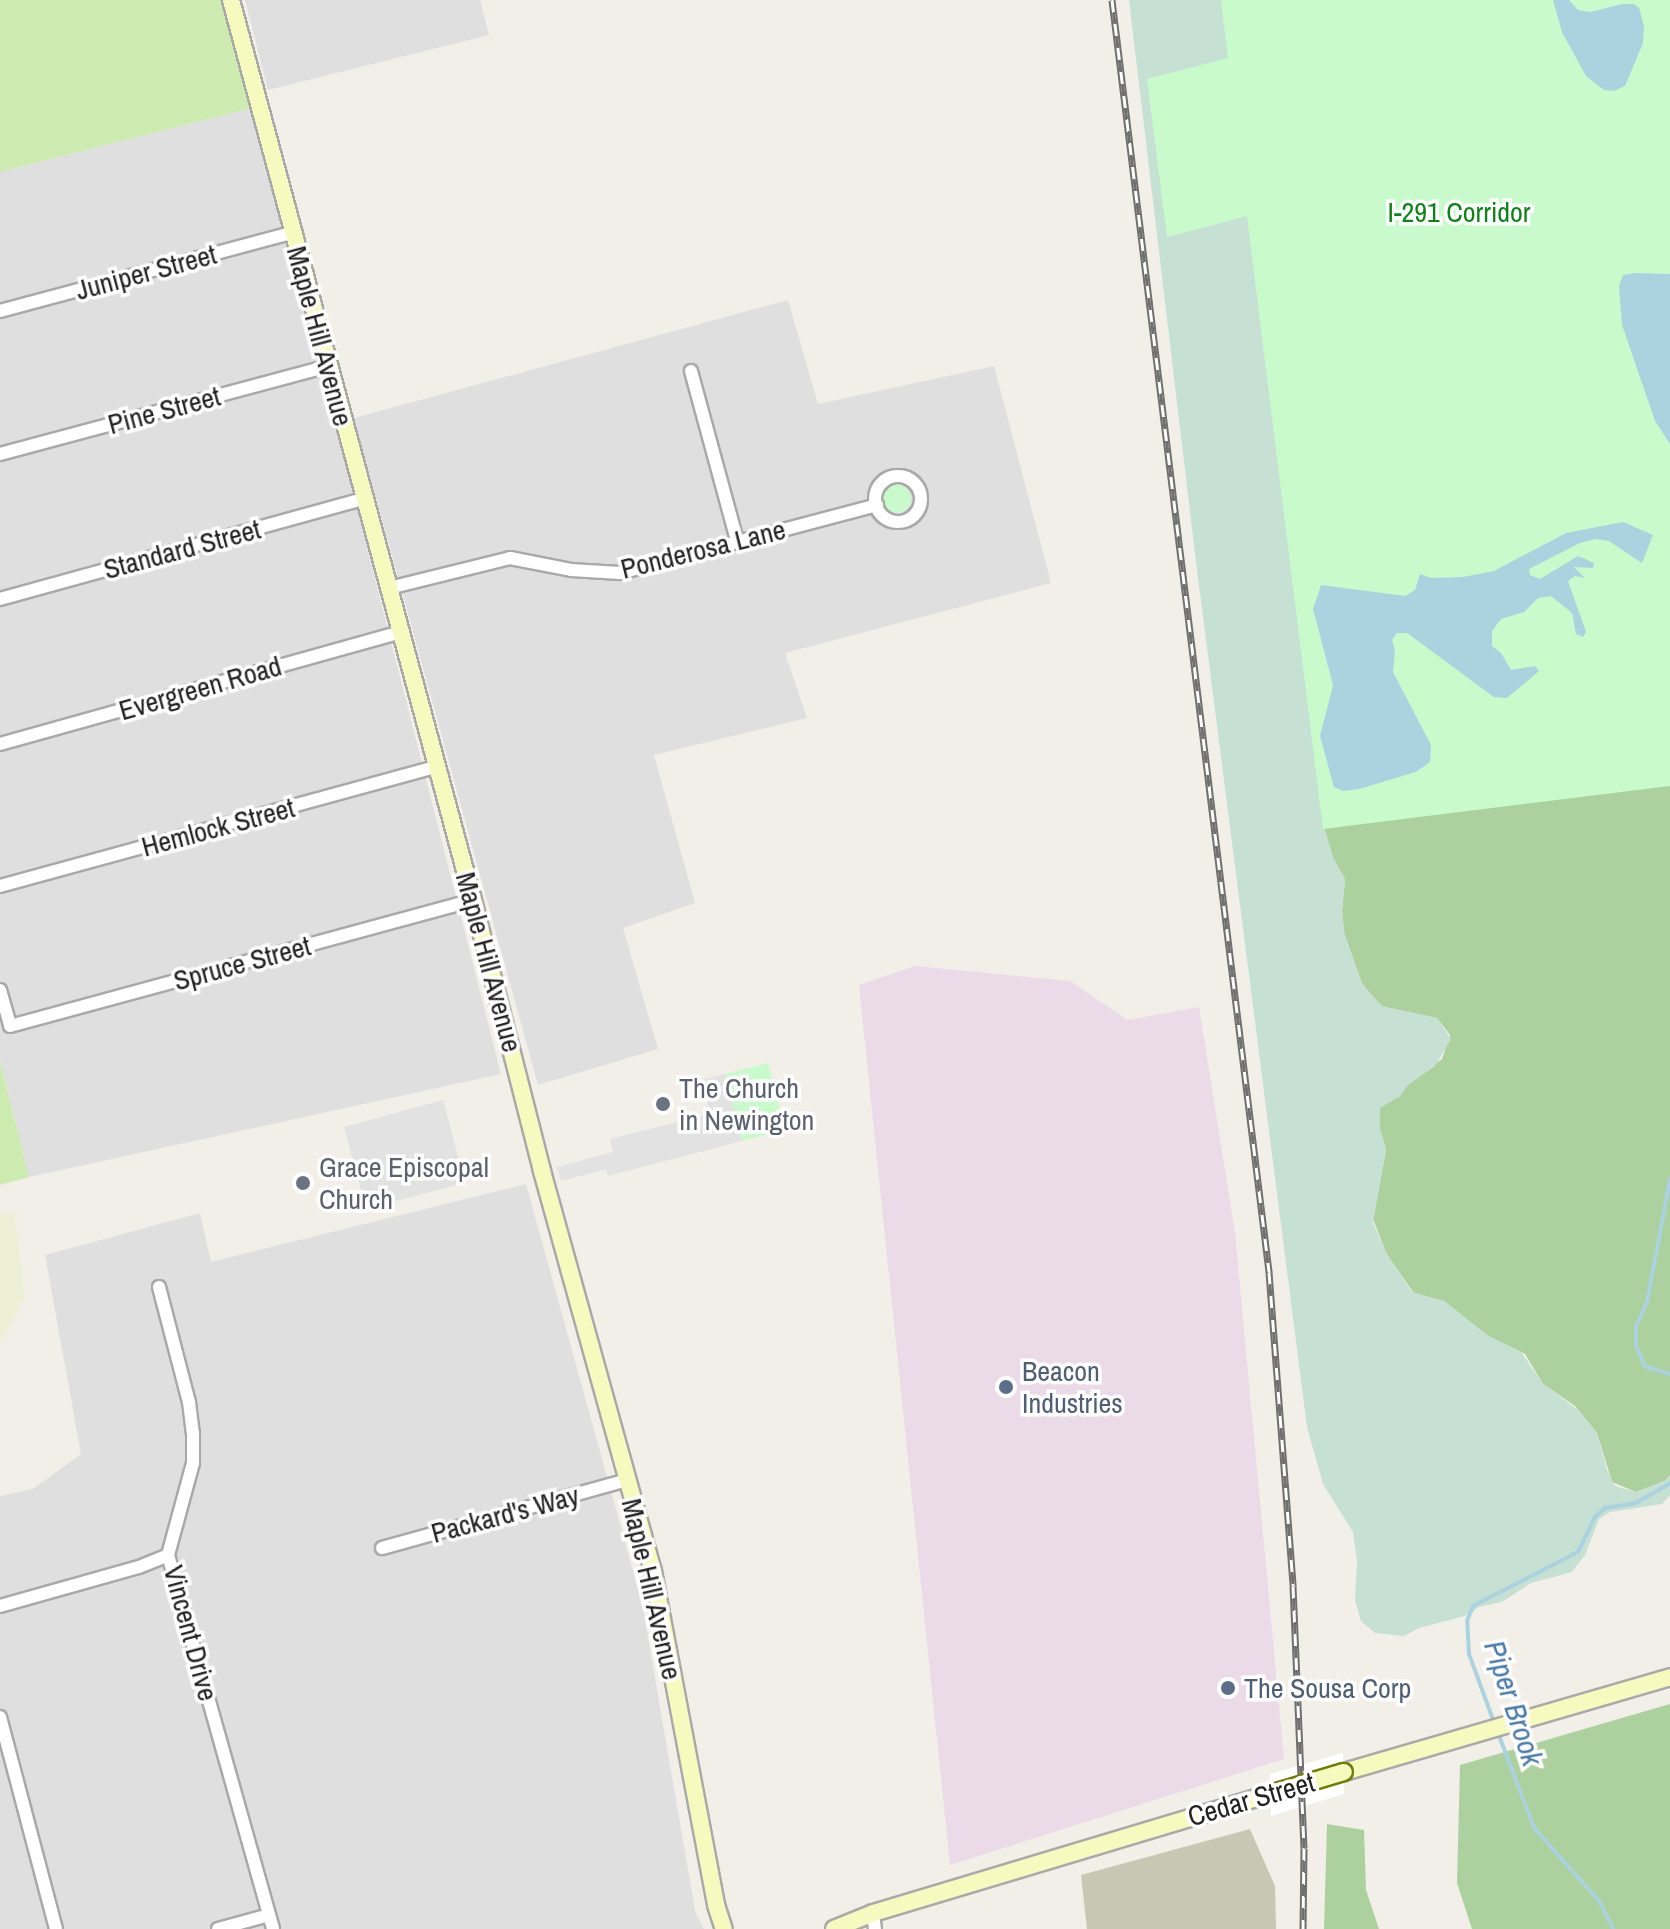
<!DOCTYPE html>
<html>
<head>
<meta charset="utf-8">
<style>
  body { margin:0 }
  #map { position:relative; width:1670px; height:1929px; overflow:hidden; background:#f2efe9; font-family:"Archivo Narrow",sans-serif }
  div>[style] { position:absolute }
  .residential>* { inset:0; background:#e0dfdf }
  .industrial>* { inset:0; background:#ebdbe8 }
  .construction>* { inset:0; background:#c7c7b4 }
  .farmland>* { inset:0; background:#eef0d5 }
  .grass>* { inset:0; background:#cdebb0 }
  .forest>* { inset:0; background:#add19e }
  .wetland>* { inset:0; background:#c6e0d4 }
  .park>* { inset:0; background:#c8facc }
  .round { border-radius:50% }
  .parking>* { inset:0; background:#e2e2e2 }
  .water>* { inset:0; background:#aad3df }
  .pier>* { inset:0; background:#fff }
  .stream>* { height:4px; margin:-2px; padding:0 2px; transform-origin:2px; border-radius:2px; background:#aad3df }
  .roads { filter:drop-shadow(2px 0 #a9a9a9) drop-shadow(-2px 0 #a9a9a9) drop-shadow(0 2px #a9a9a9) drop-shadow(0 -2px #a9a9a9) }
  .street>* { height:12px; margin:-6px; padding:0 6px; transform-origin:6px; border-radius:6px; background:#fff }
  .street>.ring { margin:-6px; padding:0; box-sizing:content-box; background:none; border:12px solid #fff; border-radius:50% }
  .secondary>* { height:16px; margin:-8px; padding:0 8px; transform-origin:8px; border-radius:8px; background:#f7fabf }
  .rail>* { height:7px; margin-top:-3.5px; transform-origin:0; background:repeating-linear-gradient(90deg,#fff 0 12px,#707070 0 24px); box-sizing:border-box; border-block:2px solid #707070 }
  .bridges { filter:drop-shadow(2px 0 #707d05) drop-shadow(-2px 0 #707d05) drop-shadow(0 2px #707d05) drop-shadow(0 -2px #707d05) }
  .secondary-bridge>* { height:16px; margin:-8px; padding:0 8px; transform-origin:8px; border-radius:8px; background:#f7fabf }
  .dots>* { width:22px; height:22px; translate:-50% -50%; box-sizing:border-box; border:4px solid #fff; border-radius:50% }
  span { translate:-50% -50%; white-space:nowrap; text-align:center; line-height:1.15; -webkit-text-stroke:7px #fff; paint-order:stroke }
  .park-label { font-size:28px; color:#0c8416 }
  .street-label { font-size:28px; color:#222 }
  .worship-label { font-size:28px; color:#5b616d }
  .left { translate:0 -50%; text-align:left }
  .service-label { font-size:28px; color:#4e5e75 }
  .water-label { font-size:30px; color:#4a7aab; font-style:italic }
</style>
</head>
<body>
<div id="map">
  <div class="residential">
    <i style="clip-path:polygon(245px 0,480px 0,489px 35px,268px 90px)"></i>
    <i style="clip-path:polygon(255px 107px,501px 1074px,29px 1177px,0 1060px,0 172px)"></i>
    <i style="clip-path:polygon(788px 300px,818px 404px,994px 366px,1051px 583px,785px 653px,807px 718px,654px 755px,695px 903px,623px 928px,658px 1049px,538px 1085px,354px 418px)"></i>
    <i style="clip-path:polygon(526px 1184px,643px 1607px,695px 1911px,704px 1929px,0 1929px,0 1496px,33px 1489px,81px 1454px,45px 1255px,200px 1213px,211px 1262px)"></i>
  </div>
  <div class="industrial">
    <i style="clip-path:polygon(915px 966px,1070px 981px,1128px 1020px,1199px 1007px,1235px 1233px,1284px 1759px,950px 1865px,859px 985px)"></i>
  </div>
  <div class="construction">
    <i style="clip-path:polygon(1250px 1829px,1275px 1886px,1276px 1929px,1087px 1929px,1081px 1875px)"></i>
  </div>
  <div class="farmland">
    <i style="clip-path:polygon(14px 1211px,25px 1298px,0 1342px,0 1215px)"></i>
  </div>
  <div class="grass">
    <i style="clip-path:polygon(0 0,228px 0,255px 107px,0 172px)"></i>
    <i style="clip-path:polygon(0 1061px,29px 1177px,0 1185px)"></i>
  </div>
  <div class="forest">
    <i style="clip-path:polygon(1670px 0,1670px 1475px,1665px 1481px,1636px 1492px,1612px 1482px,1597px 1433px,1575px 1406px,1543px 1384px,1525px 1354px,1488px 1336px,1444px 1301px,1415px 1295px,1386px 1253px,1373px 1219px,1386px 1150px,1380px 1129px,1380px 1107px,1400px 1096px,1408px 1084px,1442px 1059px,1450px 1035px,1437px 1018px,1382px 1007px,1362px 984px,1344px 933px,1342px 911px,1345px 879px,1333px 858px,1323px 824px)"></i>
    <i style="clip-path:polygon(1670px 1704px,1670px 1929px,1472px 1929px,1457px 1883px,1460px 1765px)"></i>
    <i style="clip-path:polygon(1327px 1824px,1364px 1830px,1366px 1890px,1379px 1929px,1324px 1929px)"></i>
  </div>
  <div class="wetland">
    <i style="clip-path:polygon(1129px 0,1334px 0,1323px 824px,1333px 858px,1345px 879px,1342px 911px,1345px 937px,1362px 984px,1382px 1006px,1437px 1018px,1451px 1039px,1435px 1066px,1408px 1085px,1400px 1096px,1380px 1108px,1380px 1129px,1386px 1150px,1373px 1223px,1386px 1253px,1412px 1292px,1444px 1301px,1488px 1336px,1521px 1352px,1543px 1384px,1578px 1410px,1597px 1433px,1607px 1470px,1615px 1486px,1636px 1492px,1665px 1481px,1670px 1475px,1670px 1495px,1662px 1504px,1610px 1512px,1599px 1519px,1585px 1555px,1572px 1572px,1531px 1583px,1502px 1602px,1479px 1607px,1465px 1616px,1419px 1628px,1404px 1636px,1375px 1633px,1361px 1621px,1355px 1600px,1357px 1562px,1353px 1532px,1323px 1484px,1307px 1427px,1196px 562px)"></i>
  </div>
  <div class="park">
    <i style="clip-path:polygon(1221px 0,1670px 0,1670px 786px,1323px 829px,1247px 216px,1167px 237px,1147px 79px,1228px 58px)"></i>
    <i class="round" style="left:883px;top:485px;width:28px;height:28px"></i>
    <i style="clip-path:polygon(768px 1063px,785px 1130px,742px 1141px,725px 1074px)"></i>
  </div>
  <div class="parking">
    <i style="clip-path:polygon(725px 1074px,742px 1141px,608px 1176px,606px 1169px,561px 1181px,557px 1167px,613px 1152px,610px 1139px,710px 1114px,702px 1080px)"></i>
    <i style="clip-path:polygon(443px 1100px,465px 1183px,366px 1209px,344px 1127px)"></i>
  </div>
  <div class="water">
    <i style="clip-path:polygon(1553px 0,1569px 0,1578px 10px,1590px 12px,1622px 4px,1634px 4px,1639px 8px,1644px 26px,1643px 43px,1625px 86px,1614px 91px,1604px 90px,1586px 76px,1562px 32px)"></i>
    <i style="clip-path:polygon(1635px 273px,1670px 274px,1670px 444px,1655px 421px,1622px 325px,1619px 286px,1623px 275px)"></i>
    <i style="clip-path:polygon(1623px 522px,1653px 535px,1642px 563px,1609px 541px,1595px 539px,1580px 543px,1529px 569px,1530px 575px,1540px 579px,1578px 556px,1594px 563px,1593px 568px,1574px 567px,1585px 578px,1575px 576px,1568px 581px,1586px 632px,1583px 637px,1576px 634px,1572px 613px,1551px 596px,1538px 598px,1524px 612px,1501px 619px,1492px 631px,1492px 646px,1501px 653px,1511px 670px,1535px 666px,1539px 671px,1507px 698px,1494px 697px,1407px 633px,1397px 633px,1392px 640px,1395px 651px,1393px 672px,1431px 745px,1430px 762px,1416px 772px,1359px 789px,1343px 791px,1334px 787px,1320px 736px,1333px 685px,1313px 609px,1321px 585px,1405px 596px,1415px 590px,1420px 574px,1431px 578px,1463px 577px,1494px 571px,1566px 533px)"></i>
  </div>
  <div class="pier">
    <i style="clip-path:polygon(1343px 1753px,1344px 1794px,1271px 1816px,1270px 1774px)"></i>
  </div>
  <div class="stream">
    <i style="left:1670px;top:1179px;width:125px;rotate:100.6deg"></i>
    <i style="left:1647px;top:1302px;width:27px;rotate:114deg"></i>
    <i style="left:1636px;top:1327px;width:19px;rotate:90deg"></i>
    <i style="left:1636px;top:1346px;width:22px;rotate:66deg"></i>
    <i style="left:1645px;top:1366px;width:26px;rotate:18deg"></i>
    <i style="left:1495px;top:1725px;width:76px;rotate:-110.1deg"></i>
    <i style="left:1469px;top:1654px;width:33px;rotate:-93deg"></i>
    <i style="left:1467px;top:1621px;width:16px;rotate:-68deg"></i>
    <i style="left:1473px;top:1606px;width:118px;rotate:-27.2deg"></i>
    <i style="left:1578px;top:1552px;width:39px;rotate:-64deg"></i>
    <i style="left:1595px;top:1517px;width:13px;rotate:-42deg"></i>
    <i style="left:1605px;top:1508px;width:31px;rotate:-9deg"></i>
    <i style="left:1636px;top:1503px;width:39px;rotate:-30deg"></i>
    <i style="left:1498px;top:1733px;width:102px;rotate:69.2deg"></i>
    <i style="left:1534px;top:1828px;width:98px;rotate:48.3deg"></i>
    <i style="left:1599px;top:1901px;width:31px;rotate:63deg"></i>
  </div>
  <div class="roads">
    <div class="street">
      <i style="left:0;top:311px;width:302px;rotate:-15deg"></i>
      <i style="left:691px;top:371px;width:175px;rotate:74.8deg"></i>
      <i style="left:0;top:454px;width:341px;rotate:-15deg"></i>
      <i class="ring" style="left:875px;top:476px;width:34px;height:34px"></i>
      <i style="left:389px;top:588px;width:125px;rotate:-13.9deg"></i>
      <i style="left:510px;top:558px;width:62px;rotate:11.1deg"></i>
      <i style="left:571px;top:570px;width:49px;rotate:3.5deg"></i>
      <i style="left:620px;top:573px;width:266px;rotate:-14.8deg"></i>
      <i style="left:0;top:599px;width:377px;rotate:-15.4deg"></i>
      <i style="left:0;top:744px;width:416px;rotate:-15.6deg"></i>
      <i style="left:0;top:886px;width:452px;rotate:-15.3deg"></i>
      <i style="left:0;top:990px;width:37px;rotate:74deg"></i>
      <i style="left:10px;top:1026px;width:480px;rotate:-15.2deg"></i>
      <i style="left:159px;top:1287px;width:119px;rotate:75.4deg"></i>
      <i style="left:189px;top:1402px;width:31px;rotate:83deg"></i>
      <i style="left:193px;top:1433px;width:30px;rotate:90deg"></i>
      <i style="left:193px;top:1463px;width:95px;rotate:105.2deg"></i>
      <i style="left:168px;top:1555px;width:388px;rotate:74.3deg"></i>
      <i style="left:382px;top:1548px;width:255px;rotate:-15.5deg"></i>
      <i style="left:0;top:1606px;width:144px;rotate:-15.7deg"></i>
      <i style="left:139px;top:1567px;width:31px;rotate:-22deg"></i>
      <i style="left:0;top:1717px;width:219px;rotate:75.2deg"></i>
      <i style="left:873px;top:1913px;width:16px;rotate:83deg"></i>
      <i style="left:218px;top:1929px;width:53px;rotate:-15.4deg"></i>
    </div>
    <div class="secondary">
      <i style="left:231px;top:0;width:932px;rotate:74.95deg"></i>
      <i style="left:473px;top:900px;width:280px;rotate:75.7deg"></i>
      <i style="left:542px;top:1171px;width:415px;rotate:74.5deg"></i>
      <i style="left:653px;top:1571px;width:340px;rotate:79.3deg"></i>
      <i style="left:716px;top:1905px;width:25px;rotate:72deg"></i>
      <i style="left:1344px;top:1772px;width:340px;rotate:-16.2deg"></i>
      <i style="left:834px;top:1929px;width:42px;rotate:-22.3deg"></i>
      <i style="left:873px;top:1913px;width:414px;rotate:-16.7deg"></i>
    </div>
  </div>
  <div class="rail">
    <i style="left:1112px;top:0;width:1282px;rotate:82.96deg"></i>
    <i style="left:1269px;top:1272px;width:315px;rotate:85.6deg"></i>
    <i style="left:1293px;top:1586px;width:262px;rotate:87.6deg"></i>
    <i style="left:1304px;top:1848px;width:81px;rotate:90.7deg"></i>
  </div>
  <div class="bridges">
    <div class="secondary-bridge">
      <i style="left:1270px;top:1794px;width:77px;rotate:-16.6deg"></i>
    </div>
  </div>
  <div class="dots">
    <i style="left:663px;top:1104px;background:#6b7280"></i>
    <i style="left:303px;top:1183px;background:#6b7280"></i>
    <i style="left:1006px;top:1387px;background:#5c6f8a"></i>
    <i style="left:1228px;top:1688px;background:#5c6f8a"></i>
  </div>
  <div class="park-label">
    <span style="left:1459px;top:212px">I-291 Corridor</span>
  </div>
  <div class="street-label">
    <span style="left:146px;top:272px;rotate:-15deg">Juniper Street</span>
    <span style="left:320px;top:336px;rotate:75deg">Maple Hill Avenue</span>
    <span style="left:164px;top:410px;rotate:-15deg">Pine Street</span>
    <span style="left:182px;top:549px;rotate:-15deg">Standard Street</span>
    <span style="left:703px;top:549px;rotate:-14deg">Ponderosa Lane</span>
    <span style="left:200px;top:688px;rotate:-16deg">Evergreen Road</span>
    <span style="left:218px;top:827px;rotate:-15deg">Hemlock Street</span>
    <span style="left:489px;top:962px;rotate:75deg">Maple Hill Avenue</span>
    <span style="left:242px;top:963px;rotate:-15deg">Spruce Street</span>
    <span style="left:505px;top:1514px;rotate:-15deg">Packard's Way</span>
    <span style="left:652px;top:1589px;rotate:77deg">Maple Hill Avenue</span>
    <span style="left:191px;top:1633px;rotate:75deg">Vincent Drive</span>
    <span style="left:1251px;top:1799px;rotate:-16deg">Cedar Street</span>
  </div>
  <div class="worship-label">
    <span class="left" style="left:679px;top:1104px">The Church<br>in Newington</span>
    <span class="left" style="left:319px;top:1183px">Grace Episcopal<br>Church</span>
  </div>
  <div class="service-label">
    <span class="left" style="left:1022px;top:1387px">Beacon<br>Industries</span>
    <span class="left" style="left:1244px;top:1688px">The Sousa Corp</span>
  </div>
  <div class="water-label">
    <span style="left:1514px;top:1703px;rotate:72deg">Piper Brook</span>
  </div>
</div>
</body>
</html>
